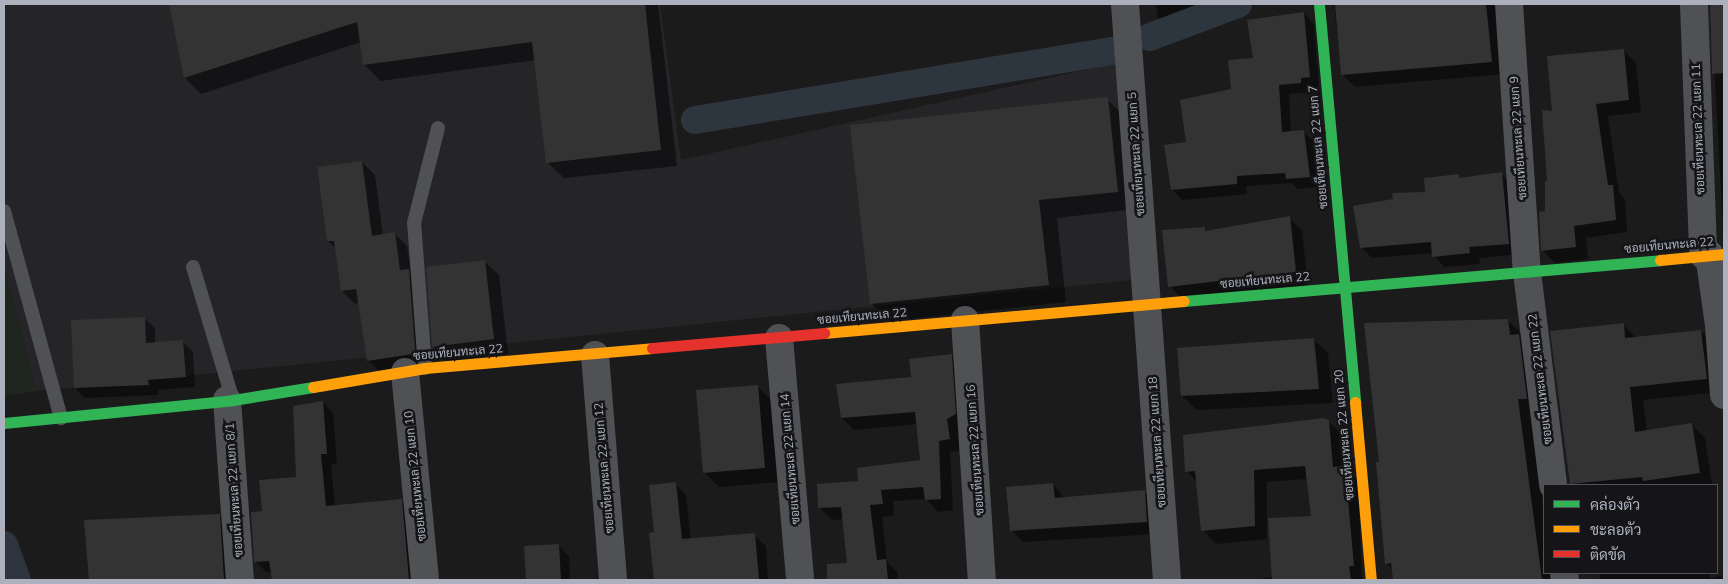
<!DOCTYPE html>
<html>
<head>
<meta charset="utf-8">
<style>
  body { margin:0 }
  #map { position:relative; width:1728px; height:584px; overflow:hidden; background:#1b1b1c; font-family:Mulish,Sarabun,sans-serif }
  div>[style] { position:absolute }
  .built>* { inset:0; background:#252528 }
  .green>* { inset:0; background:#1f2620 }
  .shadow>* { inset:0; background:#0007 }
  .canal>* { height:28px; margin:-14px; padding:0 14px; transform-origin:14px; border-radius:14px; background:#2d363f }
  .building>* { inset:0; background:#333334 }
  .lane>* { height:14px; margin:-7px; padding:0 7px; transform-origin:7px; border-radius:7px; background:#4f5155 }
  .street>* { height:28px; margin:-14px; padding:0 14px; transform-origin:14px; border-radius:14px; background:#4f5155 }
  .fast>* { height:11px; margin:-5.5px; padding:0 5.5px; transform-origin:5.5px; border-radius:5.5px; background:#30b455 }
  .slow>* { height:11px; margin:-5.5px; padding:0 5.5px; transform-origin:5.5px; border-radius:5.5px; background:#ff9f0a }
  .jam>* { height:11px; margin:-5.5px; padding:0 5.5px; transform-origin:5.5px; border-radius:5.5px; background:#e5322d }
  span { translate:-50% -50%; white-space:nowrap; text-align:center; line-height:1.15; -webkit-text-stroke:5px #151518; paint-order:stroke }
  .street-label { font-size:12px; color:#acb1bd }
  .frame { position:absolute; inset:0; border:5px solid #acb1bd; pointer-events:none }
  .legend { position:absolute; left:1543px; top:484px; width:175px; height:90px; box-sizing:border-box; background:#151518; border:1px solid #51535a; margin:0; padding:6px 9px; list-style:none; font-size:15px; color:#acb1bd }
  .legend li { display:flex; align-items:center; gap:10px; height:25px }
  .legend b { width:25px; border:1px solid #51535a }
</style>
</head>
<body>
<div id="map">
  <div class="built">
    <i style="clip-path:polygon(4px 4px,660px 4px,681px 160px,1116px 63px,1132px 280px,36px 391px,4px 267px)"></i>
  </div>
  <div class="green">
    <i style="clip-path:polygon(4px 267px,36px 391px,4px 396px)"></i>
  </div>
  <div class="shadow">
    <i style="clip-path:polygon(170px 4px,658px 4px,677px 166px,564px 178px,547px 162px,536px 60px,380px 81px,364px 64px,361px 42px,201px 94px,185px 78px)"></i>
    <i style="clip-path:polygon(1156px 4px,1247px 4px,1199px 11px,1201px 28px,1170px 31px,1158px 19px)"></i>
    <i style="clip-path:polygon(1334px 4px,1493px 4px,1497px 8px,1504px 74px,1355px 87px,1342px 74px)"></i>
    <i style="clip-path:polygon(1711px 4px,1724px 4px,1724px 232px,1723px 231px)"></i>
    <i style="clip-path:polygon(1304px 13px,1314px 24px,1319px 87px,1311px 88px,1311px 92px,1289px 94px,1291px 133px,1304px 132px,1314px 142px,1319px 187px,1297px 189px,1292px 183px,1246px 186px,1247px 194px,1182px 200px,1172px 189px,1187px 143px,1255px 59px)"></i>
    <i style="clip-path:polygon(1624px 51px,1636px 63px,1641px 112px,1608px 116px,1619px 192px,1625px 199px,1627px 232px,1586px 238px,1588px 259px,1555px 263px,1542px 250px,1554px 113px)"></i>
    <i style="clip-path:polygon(1107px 99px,1125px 117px,1136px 209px,1057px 218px,1066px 302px,890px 321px,872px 304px)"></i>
    <i style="clip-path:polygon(362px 162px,375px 175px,383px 235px,394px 233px,407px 246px,426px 367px,381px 373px,368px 360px,359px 303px,355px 304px,342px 291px,336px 249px,328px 241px)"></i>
    <i style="clip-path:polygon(1501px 174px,1512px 185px,1520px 254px,1479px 258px,1480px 264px,1444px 267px,1433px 253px,1372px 258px,1361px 247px,1426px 193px,1458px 176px,1461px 179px)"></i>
    <i style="clip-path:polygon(1289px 218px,1302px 230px,1308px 285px,1182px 299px,1170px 286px,1204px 228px,1208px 232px)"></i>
    <i style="clip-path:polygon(484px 261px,499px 275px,508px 354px,448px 361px,433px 346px)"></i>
    <i style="clip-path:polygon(144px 318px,155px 328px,155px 343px,183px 342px,193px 352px,195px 387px,158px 390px,158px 395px,85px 398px,75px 388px)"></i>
    <i style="clip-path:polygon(1507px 320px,1521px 333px,1544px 513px,1544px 573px,1552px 573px,1553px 580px,1394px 580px,1392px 569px,1386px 563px,1380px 463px)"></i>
    <i style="clip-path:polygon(1623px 324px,1636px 338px,1701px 331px,1714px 344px,1719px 392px,1643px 400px,1647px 431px,1691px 424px,1705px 438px,1712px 485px,1571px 484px)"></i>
    <i style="clip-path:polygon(1313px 339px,1328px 353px,1333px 403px,1197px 410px,1182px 396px)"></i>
    <i style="clip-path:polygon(951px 355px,963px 367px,961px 451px,950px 452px,953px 510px,938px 512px,926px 499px,893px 501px,894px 516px,882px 517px,887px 562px,898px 573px,898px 580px,837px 580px,836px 565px,849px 564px,843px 519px,832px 520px,820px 508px,860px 482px,922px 461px,917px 424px,854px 430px,842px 418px)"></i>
    <i style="clip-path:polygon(758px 387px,772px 401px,779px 482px,719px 487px,704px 472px)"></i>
    <i style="clip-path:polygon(323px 402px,333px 413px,337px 464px,331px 464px,335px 507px,401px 500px,412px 511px,420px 580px,273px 580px,272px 572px,266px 572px,256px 562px,263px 512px,297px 478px)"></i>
    <i style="clip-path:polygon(1328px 421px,1342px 434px,1344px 467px,1358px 480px,1362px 580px,1252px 580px,1273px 577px,1313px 517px,1308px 479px,1267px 482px,1267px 539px,1216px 544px,1203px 530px,1197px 482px,1187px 471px)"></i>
    <i style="clip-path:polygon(675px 483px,686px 495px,691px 540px,754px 535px,766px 546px,768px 580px,634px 580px,655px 579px,655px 533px)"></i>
    <i style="clip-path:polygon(1053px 484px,1065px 499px,1144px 491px,1156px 503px,1159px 534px,1023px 542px,1011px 530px)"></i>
    <i style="clip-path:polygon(219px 515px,237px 533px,241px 580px,91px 580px,85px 521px)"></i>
    <i style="clip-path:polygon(558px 545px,569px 557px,570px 580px,528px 580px,525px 547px)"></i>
    <i style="clip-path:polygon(1599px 573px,1709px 573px,1710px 578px,1721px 576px,1724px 580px,1600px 580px)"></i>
  </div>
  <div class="canal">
    <i style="left:1150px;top:37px;width:94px;rotate:-20.6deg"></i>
    <i style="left:695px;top:120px;width:424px;rotate:-9.4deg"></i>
    <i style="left:4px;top:545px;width:37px;rotate:70deg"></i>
  </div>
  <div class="building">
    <i style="clip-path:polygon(169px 4px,645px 4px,661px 150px,546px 163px,532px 42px,363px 65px,357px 22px,184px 78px)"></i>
    <i style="clip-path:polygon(1335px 4px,1486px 4px,1492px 62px,1341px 75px)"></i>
    <i style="clip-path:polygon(1710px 4px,1724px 4px,1724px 73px,1712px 74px)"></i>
    <i style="clip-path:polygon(1304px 12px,1310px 77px,1301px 78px,1301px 83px,1279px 85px,1282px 132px,1304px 130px,1310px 177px,1286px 179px,1285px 173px,1237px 176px,1237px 184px,1171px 190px,1164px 145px,1186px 142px,1180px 100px,1231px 89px,1228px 60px,1253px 58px,1247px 20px)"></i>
    <i style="clip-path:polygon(1624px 49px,1629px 100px,1596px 104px,1608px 185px,1613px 185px,1616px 220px,1574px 226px,1576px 247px,1541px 251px,1539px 212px,1545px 211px,1545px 181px,1547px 181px,1542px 110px,1552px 111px,1547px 56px)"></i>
    <i style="clip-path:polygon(1108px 97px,1118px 192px,1039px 200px,1049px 285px,870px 304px,850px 125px)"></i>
    <i style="clip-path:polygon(362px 161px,372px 236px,395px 232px,400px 270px,409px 269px,415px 349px,413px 354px,367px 361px,356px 289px,341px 291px,334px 241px,327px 241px,317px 167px)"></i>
    <i style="clip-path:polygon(1502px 172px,1509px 244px,1469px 247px,1470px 253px,1432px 257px,1431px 242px,1360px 248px,1353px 206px,1393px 199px,1392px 193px,1425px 192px,1424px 178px,1459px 174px,1459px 178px)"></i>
    <i style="clip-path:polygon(1290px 216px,1296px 272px,1168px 287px,1162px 230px,1205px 227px,1205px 231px)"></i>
    <i style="clip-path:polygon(485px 260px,494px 339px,432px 347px,426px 267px)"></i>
    <i style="clip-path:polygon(145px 317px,146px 343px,183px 340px,186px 377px,148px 380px,149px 385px,74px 388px,71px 320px)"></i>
    <i style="clip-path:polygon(1508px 319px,1510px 335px,1519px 334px,1527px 399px,1518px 399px,1542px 580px,1393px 580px,1391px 563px,1385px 564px,1376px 462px,1379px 462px,1364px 323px)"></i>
    <i style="clip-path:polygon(1624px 323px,1625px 338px,1701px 330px,1707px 379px,1630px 387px,1635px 432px,1692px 423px,1700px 473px,1643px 481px,1642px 477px,1570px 484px,1550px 331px)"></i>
    <i style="clip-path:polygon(1314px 338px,1319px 389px,1181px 396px,1177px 348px)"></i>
    <i style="clip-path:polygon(952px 354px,956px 414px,947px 419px,950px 439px,939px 441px,941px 499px,925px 500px,923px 487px,881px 490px,883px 504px,870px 505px,877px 560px,886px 559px,888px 580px,827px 580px,827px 564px,847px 563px,841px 507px,818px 508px,817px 484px,858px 481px,857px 468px,920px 460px,915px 412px,841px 418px,836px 384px,911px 377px,909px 359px)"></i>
    <i style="clip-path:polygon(758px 385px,765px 468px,703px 473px,696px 390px)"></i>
    <i style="clip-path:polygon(323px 401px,327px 454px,321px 454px,326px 506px,402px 499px,409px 580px,272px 580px,269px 561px,254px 562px,251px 512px,262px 511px,259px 480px,296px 477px,293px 406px)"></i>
    <i style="clip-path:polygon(1323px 418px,1329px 420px,1333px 467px,1345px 466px,1354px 566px,1349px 566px,1351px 580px,1272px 580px,1268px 518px,1311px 516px,1305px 466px,1254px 470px,1255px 526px,1201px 531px,1195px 471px,1185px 472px,1183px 435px)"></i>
    <i style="clip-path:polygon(676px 482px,682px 539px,755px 533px,759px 580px,654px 580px,649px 533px,654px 532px,649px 485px)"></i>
    <i style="clip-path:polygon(1053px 483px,1055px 498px,1145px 490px,1147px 522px,1010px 531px,1006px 487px)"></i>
    <i style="clip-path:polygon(220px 514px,224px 580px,89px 580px,84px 520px)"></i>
    <i style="clip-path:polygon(559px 544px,561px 580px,526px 580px,524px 546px)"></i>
  </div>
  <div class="lane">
    <i style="left:4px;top:211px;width:215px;rotate:74.6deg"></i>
    <i style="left:193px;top:267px;width:139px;rotate:73.3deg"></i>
    <i style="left:425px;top:368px;width:145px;rotate:-94.3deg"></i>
    <i style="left:414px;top:223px;width:98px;rotate:-75.8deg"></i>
  </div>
  <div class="street">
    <i style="left:1125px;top:4px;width:578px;rotate:85.83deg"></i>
    <i style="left:1509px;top:4px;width:269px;rotate:86.2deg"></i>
    <i style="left:1527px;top:272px;width:215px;rotate:83deg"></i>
    <i style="left:1694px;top:4px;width:251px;rotate:87.9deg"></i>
    <i style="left:1709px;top:254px;width:72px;rotate:82deg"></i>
    <i style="left:1719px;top:325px;width:70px;rotate:85.9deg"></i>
    <i style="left:965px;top:320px;width:261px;rotate:86.3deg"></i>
    <i style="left:779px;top:338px;width:243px;rotate:85deg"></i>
    <i style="left:595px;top:355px;width:226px;rotate:85.4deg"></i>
    <i style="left:405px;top:372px;width:209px;rotate:84.5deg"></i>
    <i style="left:227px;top:400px;width:180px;rotate:85.9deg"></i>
    <i style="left:1564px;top:573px;width:7px;rotate:82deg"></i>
  </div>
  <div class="fast">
    <i style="left:1319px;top:4px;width:400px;rotate:84.8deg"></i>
    <i style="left:1184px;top:301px;width:478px;rotate:-4.9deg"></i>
    <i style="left:4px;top:423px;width:230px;rotate:-5.7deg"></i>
    <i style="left:233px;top:400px;width:81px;rotate:-9.2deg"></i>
  </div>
  <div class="slow">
    <i style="left:1660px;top:260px;width:64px;rotate:-5.4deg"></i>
    <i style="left:824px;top:333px;width:361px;rotate:-5.1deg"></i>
    <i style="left:313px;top:387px;width:114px;rotate:-9.6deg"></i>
    <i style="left:425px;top:368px;width:228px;rotate:-5deg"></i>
    <i style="left:1355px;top:402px;width:179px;rotate:84.9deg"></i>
  </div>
  <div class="jam">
    <i style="left:652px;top:348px;width:173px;rotate:-5deg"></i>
  </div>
  <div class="street-label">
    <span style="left:1698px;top:129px;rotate:-92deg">ซอยเทียนทะเล 22 แยก 11</span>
    <span style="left:1518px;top:138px;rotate:-94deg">ซอยเทียนทะเล 22 แยก 9</span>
    <span style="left:1318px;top:147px;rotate:-95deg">ซอยเทียนทะเล 22 แยก 7</span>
    <span style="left:1136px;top:154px;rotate:-94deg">ซอยเทียนทะเล 22 แยก 5</span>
    <span style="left:1669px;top:245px;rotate:-5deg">ซอยเทียนทะเล 22</span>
    <span style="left:1265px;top:280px;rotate:-5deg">ซอยเทียนทะเล 22</span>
    <span style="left:862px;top:316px;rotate:-5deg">ซอยเทียนทะเล 22</span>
    <span style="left:458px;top:352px;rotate:-5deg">ซอยเทียนทะเล 22</span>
    <span style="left:1540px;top:379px;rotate:-97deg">ซอยเทียนทะเล 22 แยก 22</span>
    <span style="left:1344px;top:435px;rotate:-95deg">ซอยเทียนทะเล 22 แยก 20</span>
    <span style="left:1157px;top:442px;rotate:-94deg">ซอยเทียนทะเล 22 แยก 18</span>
    <span style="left:975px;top:450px;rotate:-94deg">ซอยเทียนทะเล 22 แยก 16</span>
    <span style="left:790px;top:459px;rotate:-95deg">ซอยเทียนทะเล 22 แยก 14</span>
    <span style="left:604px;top:468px;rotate:-95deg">ซอยเทียนทะเล 22 แยก 12</span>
    <span style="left:415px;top:476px;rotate:-96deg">ซอยเทียนทะเล 22 แยก 10</span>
    <span style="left:234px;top:490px;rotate:-94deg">ซอยเทียนทะเล 22 แยก 8/1</span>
  </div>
  <div class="frame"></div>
  <ul class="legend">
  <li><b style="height:6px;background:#30b455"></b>คล่องตัว</li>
  <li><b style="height:6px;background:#ff9f0a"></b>ชะลอตัว</li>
  <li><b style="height:6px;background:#e5322d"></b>ติดขัด</li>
  </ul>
</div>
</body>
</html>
